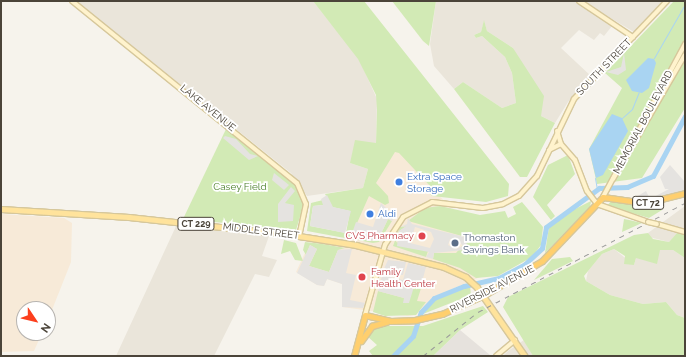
<!DOCTYPE html>
<html>
<head>
<meta charset="utf-8">
<style>
  body { margin:0 }
  #map { position:relative; width:686px; height:357px; overflow:hidden; background:#f6f3ec; font-family:Raleway,sans-serif }
  div>[style] { position:absolute }
  .residential>* { inset:0; background:#eae5da }
  .commercial>* { inset:0; background:#f7ead8 }
  .industrial>* { inset:0; background:#e6e2dd }
  .green>* { inset:0; background:#d2eab5 }
  .parking>* { inset:0; background:#e5e3e0 }
  .water>* { inset:0; background:#a9d4f2 }
  .stream>* { height:1px; margin:-0.5px; padding:0 0.5px; transform-origin:0.5px; border-radius:0.5px; background:#a9d4f2 }
  .river>* { height:5px; margin:-2.5px; padding:0 2.5px; transform-origin:2.5px; border-radius:2.5px; background:#a9d4f2 }
  .roads { filter:drop-shadow(1px 0 #d6c79b) drop-shadow(-1px 0 #d6c79b) drop-shadow(0 1px #d6c79b) drop-shadow(0 -1px #d6c79b) }
  .secondary>* { height:4px; margin:-2px; padding:0 2px; transform-origin:2px; border-radius:2px; background:#fff3cd }
  .primary>* { height:4.5px; margin:-2.25px; padding:0 2.25px; transform-origin:2.25px; border-radius:2.25px; background:#ffe39c }
  .highway>* { height:5px; margin:-2.5px; padding:0 2.5px; transform-origin:2.5px; border-radius:2.5px; background:#ffcf6e }
  .rail>* { height:1px; margin-top:-0.5px; transform-origin:0; background:repeating-linear-gradient(90deg,#9a9a9a 0 5px,transparent 0 10px) }
  .bridges { filter:drop-shadow(1px 0 #d6c79b) drop-shadow(-1px 0 #d6c79b) drop-shadow(0 1px #d6c79b) drop-shadow(0 -1px #d6c79b) }
  .secondary-bridge>* { height:4px; margin:-2px; padding:0 2px; transform-origin:2px; border-radius:2px; background:#fff3cd }
  .dots>* { width:11px; height:11px; translate:-50% -50%; box-sizing:border-box; border:2px solid #fff; border-radius:50% }
  span { translate:-50% -50%; white-space:nowrap; text-align:center; line-height:1.15; -webkit-text-stroke:3.5px #fff; paint-order:stroke }
  .shield-label span { padding:1px 3px; background:#fff; border:1px solid; border-radius:3px; -webkit-text-stroke-width:0 }
  .shield-label { font-size:9px; color:#4b4439; font-weight:700 }
  .street-label { font-size:10px; color:#4b4439 }
  .shop-label { font-size:10px; color:#366cbe }
  .left { translate:0 -50%; text-align:left }
  .park-label { font-size:10px; color:#4a7f2a }
  .health-label { font-size:10px; color:#be3a42 }
  .right { translate:-100% -50%; text-align:right }
  .service-label { font-size:10px; color:#4e5e75 }
  .frame { position:absolute; inset:0; border:2px solid #4b4439; pointer-events:none }
  .north { position:absolute; left:16px; top:301px; width:40px; height:40px; box-sizing:border-box; background:#fff; border:1px solid #b7b4b0; border-radius:50%; rotate:125deg; font-size:11px; font-weight:700; line-height:16px; text-align:center; color:#4b4439 }
  .north::after { content:''; display:block; margin:auto; width:14px; height:18px; background:#fc3f1d; clip-path:polygon(50% 0,100% 100%,50% 72%,0 100%) }
</style>
</head>
<body>
<div id="map">
  <div class="residential">
    <i style="clip-path:polygon(76px 1px,313px 1px,359px 59px,377px 99px,376px 144px,350px 163px,368px 169px,363px 188px,307px 196px,291px 173px)"></i>
    <i style="clip-path:polygon(436px 1px,578px 1px,612px 26px,604px 36px,600px 33px,594px 40px,579px 30px,561px 48px,592px 77px,568px 102px,555px 123px,541px 116px,513px 48px,487px 31px,484px 21px,481px 32px,474px 35px,476px 38px,482px 36px,505px 57px,512px 73px,516px 103px,502px 108px,463px 82px,454px 89px,434px 66px,430px 44px)"></i>
    <i style="clip-path:polygon(582px 1px,665px 1px,634px 32px)"></i>
    <i style="clip-path:polygon(685px 206px,685px 235px,678px 233px,669px 242px,649px 237px,648px 233px)"></i>
    <i style="clip-path:polygon(177px 224px,269px 236px,262px 256px,277px 260px,269px 277px,255px 274px,214px 356px,116px 356px)"></i>
    <i style="clip-path:polygon(614px 249px,634px 265px,636px 258px,660px 250px,673px 250px,685px 258px,685px 318px,677px 315px,666px 302px,643px 304px,610px 295px,586px 281px,588px 271px,602px 254px)"></i>
    <i style="clip-path:polygon(524px 340px,533px 356px,503px 356px,508px 351px)"></i>
  </div>
  <div class="commercial">
    <i style="clip-path:polygon(396px 147px,453px 211px,480px 228px,485px 275px,433px 297px,416px 315px,408px 316px,342px 307px,342px 284px,327px 279px,324px 286px,317px 285px,296px 272px,310px 242px,342px 246px,374px 182px)"></i>
    <i style="clip-path:polygon(1px 214px,64px 218px,72px 223px,71px 262px,48px 320px,48px 309px,24px 309px,24px 333px,42px 333px,34px 351px,1px 352px)"></i>
  </div>
  <div class="industrial">
    <i style="clip-path:polygon(460px 330px,490px 355px,489px 356px,433px 356px)"></i>
  </div>
  <div class="green">
    <i style="clip-path:polygon(313px 1px,364px 1px,509px 184px,508px 196px,486px 202px,432px 196px,428px 192px,430px 186px,399px 153px,395px 152px,376px 183px,388px 196px,389px 203px,385px 205px,369px 196px,350px 239px,307px 231px,311px 203px,323px 200px,323px 205px,313px 206px,310px 226px,346px 233px,350px 211px,332px 207px,325px 194px,363px 188px,368px 169px,350px 163px,355px 140px,376px 143px,377px 110px,376px 95px,358px 59px)"></i>
    <i style="clip-path:polygon(392px 1px,436px 1px,429px 46px,423px 41px)"></i>
    <i style="clip-path:polygon(674px 1px,685px 1px,685px 108px,642px 178px,597px 184px,589px 149px,622px 88px,605px 73px)"></i>
    <i style="clip-path:polygon(484px 20px,487px 31px,513px 48px,544px 96px,541px 116px,555px 123px,527px 177px,520px 177px,454px 89px,463px 82px,502px 108px,516px 103px,512px 73px,505px 57px,482px 36px,476px 38px,474px 35px,481px 32px)"></i>
    <i style="clip-path:polygon(227px 127px,296px 186px,304px 204px,296px 230px,183px 219px)"></i>
    <i style="clip-path:polygon(568px 155px,575px 174px,547px 205px,555px 216px,551px 220px,533px 197px,548px 165px)"></i>
    <i style="clip-path:polygon(612px 200px,647px 206px,662px 210px,649px 218px,607px 206px)"></i>
    <i style="clip-path:polygon(591px 201px,590px 207px,545px 253px,549px 227px,559px 217px)"></i>
    <i style="clip-path:polygon(522px 202px,543px 227px,541px 245px,532px 257px,498px 276px,476px 278px,460px 268px,433px 259px,434px 253px,456px 253px,469px 238px,408px 221px,425px 208px,440px 206px,480px 215px,505px 211px,508px 218px,516px 214px,513px 207px)"></i>
    <i style="clip-path:polygon(388px 219px,392px 221px,379px 242px,373px 243px,358px 240px,356px 237px,357px 234px,368px 241px,378px 240px)"></i>
    <i style="clip-path:polygon(624px 219px,629px 220px,642px 223px,622px 232px)"></i>
    <i style="clip-path:polygon(408px 226px,399px 231px,396px 242px,428px 251px,426px 257px,393px 246px,400px 227px)"></i>
    <i style="clip-path:polygon(678px 232px,685px 235px,685px 258px,673px 250px,660px 250px,657px 264px,636px 258px,634px 265px,624px 264px,625px 256px,614px 249px,602px 254px,584px 276px,586px 281px,610px 295px,643px 304px,666px 302px,677px 315px,685px 318px,685px 356px,533px 356px,503px 307px,508px 297px,634px 235px,648px 233px,653px 239px,669px 242px)"></i>
    <i style="clip-path:polygon(284px 240px,296px 243px,303px 261px,295px 260px,290px 251px,281px 254px)"></i>
    <i style="clip-path:polygon(305px 242px,323px 244px,345px 248px,338px 250px,329px 272px,309px 266px,317px 249px,310px 245px,306px 255px,303px 250px)"></i>
    <i style="clip-path:polygon(570px 257px,573px 261px,534px 280px,552px 259px)"></i>
    <i style="clip-path:polygon(416px 280px,423px 282px,417px 301px,426px 302px,416px 315px,385px 316px,373px 312px,378px 291px,404px 298px)"></i>
    <i style="clip-path:polygon(470px 286px,471px 295px,423px 314px,435px 300px)"></i>
    <i style="clip-path:polygon(483px 306px,488px 312px,460px 330px,433px 356px,373px 356px,369px 351px,377px 345px,367px 336px,379px 326px,423px 326px)"></i>
  </div>
  <div class="parking">
    <i style="clip-path:polygon(624px 53px,626px 70px,618px 75px,606px 72px,621px 67px)"></i>
    <i style="clip-path:polygon(225px 136px,236px 139px,250px 154px,258px 156px,249px 160px,223px 138px)"></i>
    <i style="clip-path:polygon(670px 165px,685px 182px,685px 190px,671px 195px,670px 192px,670px 197px,653px 200px,633px 199px,646px 191px,650px 199px,669px 189px,665px 189px,660px 177px)"></i>
    <i style="clip-path:polygon(274px 173px,289px 185px,284px 190px,272px 180px)"></i>
    <i style="clip-path:polygon(291px 187px,295px 191px,285px 203px,294px 205px,293px 221px,278px 222px,278px 204px)"></i>
    <i style="clip-path:polygon(327px 195px,333px 207px,351px 211px,345px 233px,310px 226px,313px 206px,323px 205px,321px 199px)"></i>
    <i style="clip-path:polygon(381px 203px,395px 217px,392px 221px,388px 219px,378px 240px,368px 241px,357px 234px,358px 240px,350px 239px,356px 222px,373px 227px)"></i>
    <i style="clip-path:polygon(evenodd,408px 218px,412px 224px,465px 237px,468px 240px,464px 250px,434px 253px,433px 259px,426px 257px,429px 252px,397px 246px,399px 231px,406px 226px,400px 227px,407px 224px,408px 218px,415px 227px,431px 232px,434px 239px,430px 248px,410px 243px,415px 227px,408px 218px,450px 239px,459px 241px,463px 246px,456px 249px,448px 245px,450px 239px)"></i>
    <i style="clip-path:polygon(310px 245px,317px 249px,309px 266px,329px 272px,338px 250px,352px 249px,346px 273px,356px 275px,350px 300px,365px 303px,363px 308px,342px 307px,342px 284px,327px 279px,324px 286px,317px 285px,297px 273px)"></i>
    <i style="clip-path:polygon(388px 260px,406px 262px,403px 275px,382px 273px)"></i>
    <i style="clip-path:polygon(408px 263px,426px 267px,422px 282px,416px 280px,409px 303px,403px 303px,404px 298px,378px 291px,382px 275px,403px 280px)"></i>
  </div>
  <div class="water">
    <i style="clip-path:polygon(648px 58px,654px 59px,656px 63px,649px 88px,642px 93px,632px 91px,626px 80px)"></i>
    <i style="clip-path:polygon(612px 114px,622px 118px,628px 131px,603px 175px,596px 178px,589px 149px)"></i>
  </div>
  <div class="stream">
    <i style="left:654px;top:58px;width:62px;rotate:-60.1deg"></i>
    <i style="left:622px;top:118px;width:13px;rotate:-42deg"></i>
    <i style="left:632px;top:109px;width:18px;rotate:-68deg"></i>
    <i style="left:595px;top:178px;width:11px;rotate:80deg"></i>
  </div>
  <div class="river">
    <i style="left:393px;top:356px;width:28px;rotate:-45deg"></i>
    <i style="left:413px;top:336px;width:25px;rotate:-72deg"></i>
    <i style="left:421px;top:312px;width:19px;rotate:-47deg"></i>
    <i style="left:434px;top:298px;width:32px;rotate:-22deg"></i>
    <i style="left:464px;top:286px;width:36px;rotate:-13deg"></i>
    <i style="left:499px;top:278px;width:30px;rotate:-28deg"></i>
    <i style="left:525px;top:264px;width:23px;rotate:-43deg"></i>
    <i style="left:542px;top:248px;width:21px;rotate:-79deg"></i>
    <i style="left:546px;top:227px;width:66px;rotate:-36.3deg"></i>
    <i style="left:599px;top:188px;width:28px;rotate:-2deg"></i>
    <i style="left:627px;top:187px;width:28px;rotate:-23deg"></i>
    <i style="left:653px;top:176px;width:68px;rotate:-61.9deg"></i>
  </div>
  <div class="roads">
    <div class="secondary">
      <i style="left:72px;top:1px;width:289px;rotate:39deg"></i>
      <i style="left:297px;top:183px;width:23px;rotate:67deg"></i>
      <i style="left:306px;top:204px;width:33px;rotate:102deg"></i>
      <i style="left:579px;top:1px;width:65px;rotate:33.7deg"></i>
      <i style="left:557px;top:131px;width:14px;rotate:73deg"></i>
      <i style="left:561px;top:144px;width:21px;rotate:49deg"></i>
      <i style="left:575px;top:160px;width:33px;rotate:69deg"></i>
      <i style="left:587px;top:191px;width:16px;rotate:52deg"></i>
      <i style="left:597px;top:204px;width:54px;rotate:19.4deg"></i>
      <i style="left:549px;top:150px;width:13px;rotate:-27deg"></i>
      <i style="left:613px;top:179px;width:143px;rotate:-59.9deg"></i>
      <i style="left:603px;top:197px;width:174px;rotate:-61.8deg"></i>
      <i style="left:657px;top:224px;width:29px;rotate:16deg"></i>
      <i style="left:365px;top:315px;width:73px;rotate:-74.1deg"></i>
      <i style="left:385px;top:245px;width:33px;rotate:-57deg"></i>
      <i style="left:403px;top:217px;width:33px;rotate:-27deg"></i>
      <i style="left:432px;top:202px;width:51px;rotate:6.7deg"></i>
      <i style="left:483px;top:208px;width:20px;rotate:-11deg"></i>
      <i style="left:503px;top:204px;width:18px;rotate:-27deg"></i>
      <i style="left:519px;top:196px;width:27px;rotate:-48deg"></i>
      <i style="left:537px;top:176px;width:85px;rotate:-64.3deg"></i>
      <i style="left:574px;top:99px;width:135px;rotate:-46.5deg"></i>
      <i style="left:496px;top:356px;width:25px;rotate:-40deg"></i>
    </div>
    <div class="primary">
      <i style="left:1px;top:209px;width:128px;rotate:3.6deg"></i>
      <i style="left:129px;top:217px;width:158px;rotate:6.2deg"></i>
      <i style="left:286px;top:234px;width:71px;rotate:8.9deg"></i>
      <i style="left:356px;top:245px;width:91px;rotate:14deg"></i>
      <i style="left:444px;top:267px;width:24px;rotate:24deg"></i>
      <i style="left:466px;top:277px;width:15px;rotate:42deg"></i>
      <i style="left:477px;top:287px;width:84px;rotate:55.2deg"></i>
    </div>
    <div class="highway">
      <i style="left:361px;top:341px;width:19px;rotate:-54deg"></i>
      <i style="left:372px;top:326px;width:15px;rotate:-16deg"></i>
      <i style="left:354px;top:356px;width:42px;rotate:-75deg"></i>
      <i style="left:365px;top:315px;width:26px;rotate:13deg"></i>
      <i style="left:390px;top:321px;width:25px;rotate:-2deg"></i>
      <i style="left:415px;top:320px;width:28px;rotate:-13deg"></i>
      <i style="left:442px;top:314px;width:46px;rotate:-24.3deg"></i>
      <i style="left:484px;top:295px;width:67px;rotate:-30.4deg"></i>
      <i style="left:542px;top:261px;width:88px;rotate:-46.4deg"></i>
      <i style="left:603px;top:197px;width:42px;rotate:8.1deg"></i>
      <i style="left:645px;top:203px;width:41px;rotate:-14deg"></i>
    </div>
  </div>
  <div class="rail">
    <i style="left:423px;top:356px;width:70px;rotate:-38.7deg"></i>
    <i style="left:478px;top:312px;width:234px;rotate:-27.8deg"></i>
  </div>
  <div class="bridges">
    <div class="secondary-bridge">
      <i style="left:648px;top:222px;width:9px;rotate:13deg"></i>
    </div>
  </div>
  <div class="dots">
    <i style="left:399px;top:182px;background:#3f7fe0"></i>
    <i style="left:370px;top:214px;background:#3f7fe0"></i>
    <i style="left:422px;top:236px;background:#e0444e"></i>
    <i style="left:455px;top:243px;background:#5c6f8a"></i>
    <i style="left:362px;top:277px;background:#e0444e"></i>
  </div>
  <div class="shield-label">
    <span style="left:648px;top:203px">CT 72</span>
    <span style="left:196px;top:224px">CT 229</span>
  </div>
  <div class="street-label">
    <span style="left:604px;top:67px;rotate:-46deg">SOUTH STREET</span>
    <span style="left:208px;top:108px;rotate:39deg">LAKE AVENUE</span>
    <span style="left:643px;top:122px;rotate:-62deg">MEMORIAL BOULEVARD</span>
    <span style="left:261px;top:231px;rotate:7deg">MIDDLE STREET</span>
    <span style="left:492px;top:289px;rotate:-27deg">RIVERSIDE AVENUE</span>
  </div>
  <div class="shop-label">
    <span class="left" style="left:407px;top:182px">Extra Space<br>Storage</span>
    <span class="left" style="left:378px;top:214px">Aldi</span>
  </div>
  <div class="park-label">
    <span style="left:240px;top:187px">Casey Field</span>
  </div>
  <div class="health-label">
    <span class="right" style="left:414px;top:236px">CVS Pharmacy</span>
    <span class="left" style="left:371px;top:277px">Family<br>Health Center</span>
  </div>
  <div class="service-label">
    <span class="left" style="left:463px;top:243px">Thomaston<br>Savings Bank</span>
  </div>
  <div class="frame"></div>
  <div class="north">N</div>
</div>
</body>
</html>
